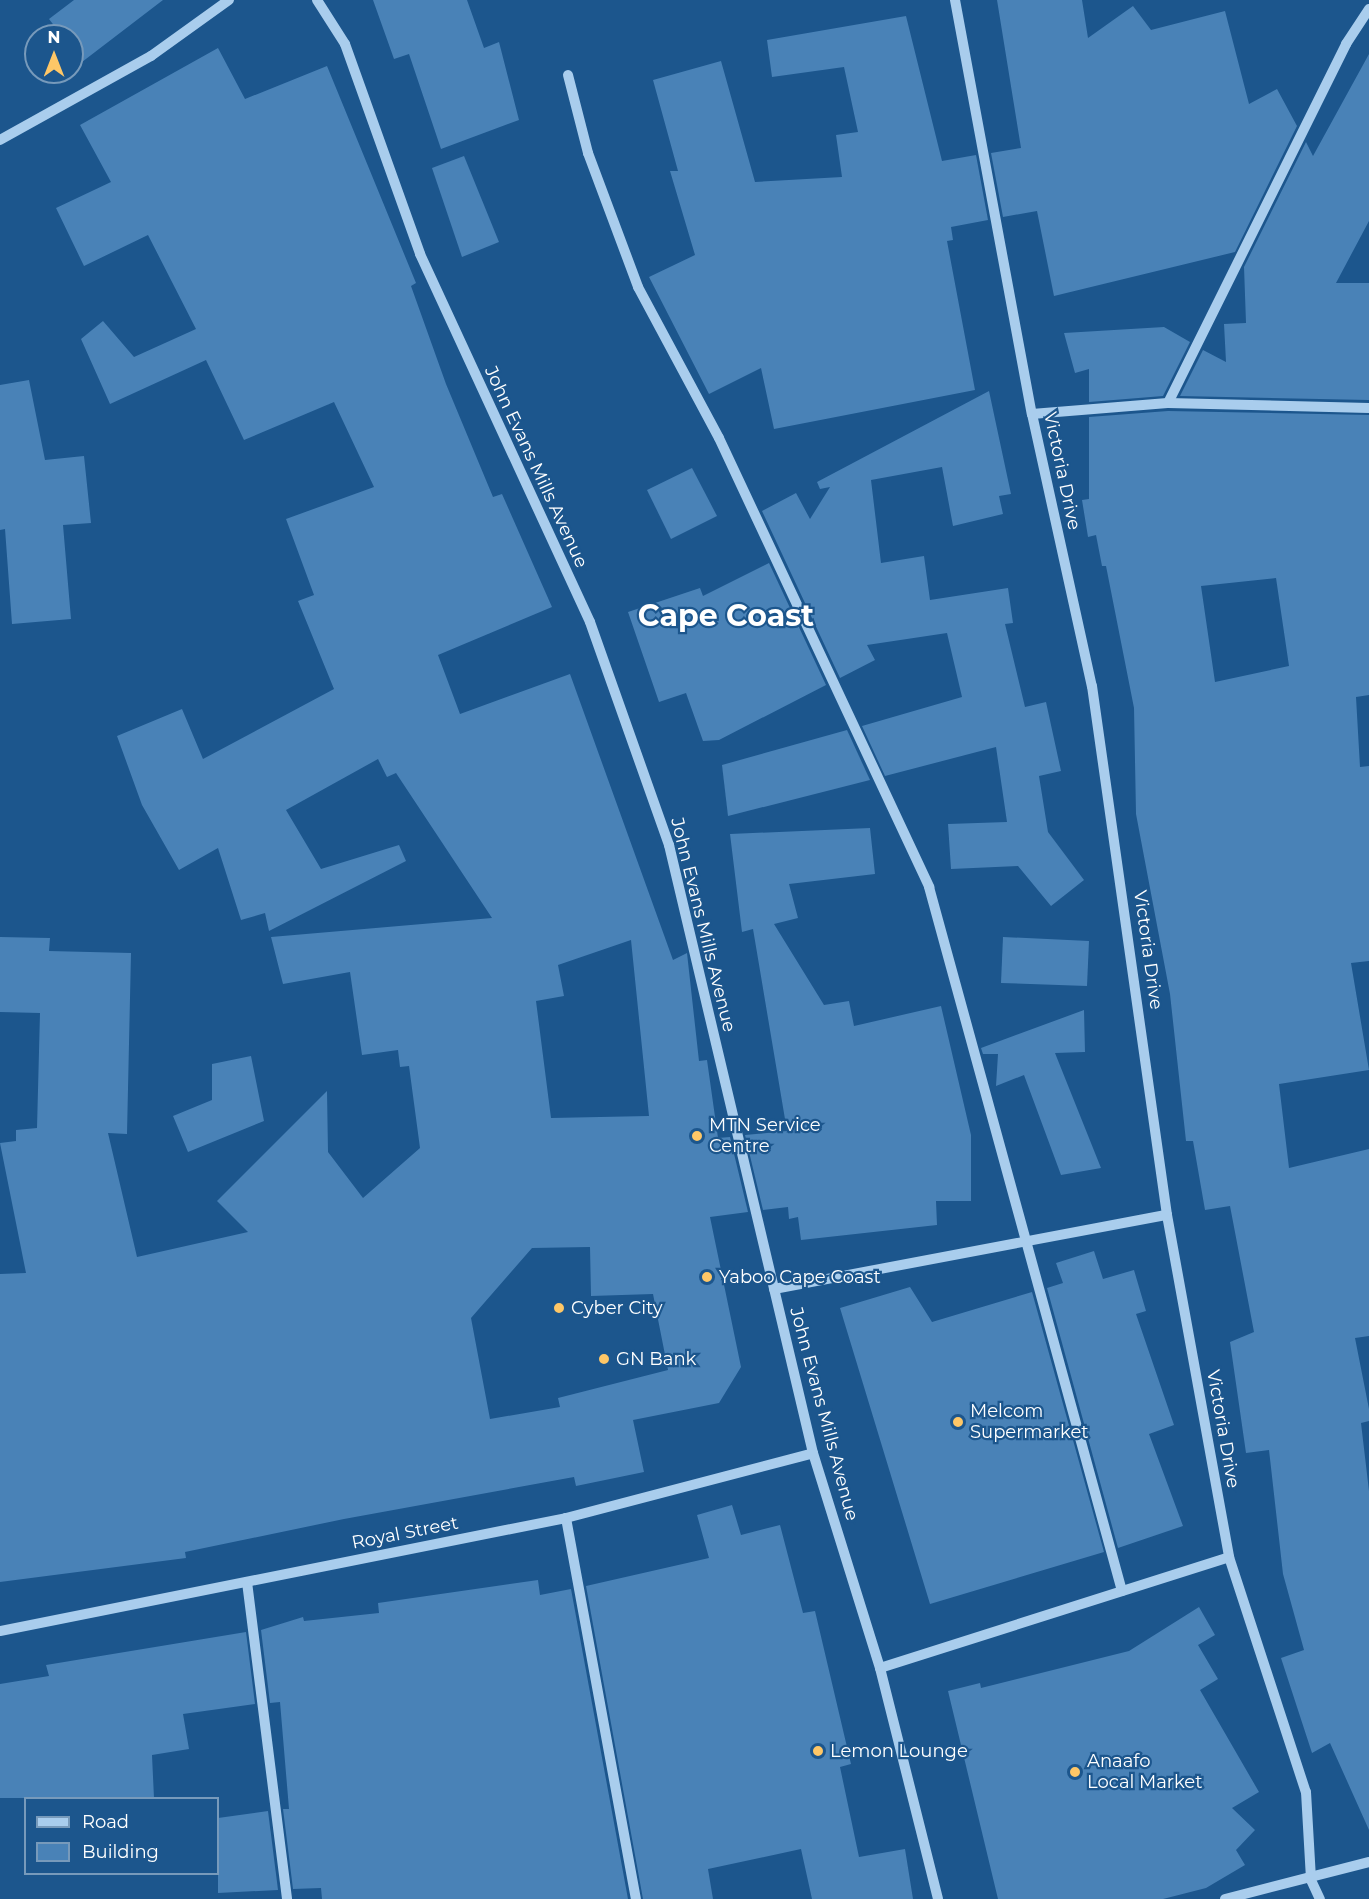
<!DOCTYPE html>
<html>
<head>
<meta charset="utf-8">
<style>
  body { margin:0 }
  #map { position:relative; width:1369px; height:1899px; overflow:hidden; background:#1c568d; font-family:Montserrat,sans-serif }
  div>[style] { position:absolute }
  .building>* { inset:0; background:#4982b7 }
  .minor>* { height:10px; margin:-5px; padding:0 5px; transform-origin:5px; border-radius:5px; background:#a9cded }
  .dots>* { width:16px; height:16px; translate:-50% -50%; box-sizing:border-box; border:3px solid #1c568d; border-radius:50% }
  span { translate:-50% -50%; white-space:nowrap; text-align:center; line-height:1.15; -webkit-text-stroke:4.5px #1c568d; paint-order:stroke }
  .street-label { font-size:18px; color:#fff }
  .poi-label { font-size:18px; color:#fff }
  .left { translate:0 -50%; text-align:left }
  .town-label { font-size:30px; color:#fff; font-weight:700 }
  .legend { position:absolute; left:24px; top:1797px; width:195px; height:78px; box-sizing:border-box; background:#1c568d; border:2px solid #779abb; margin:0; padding:8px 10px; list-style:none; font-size:18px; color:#fff }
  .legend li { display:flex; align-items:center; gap:12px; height:30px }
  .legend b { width:30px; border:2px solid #779abb }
  .north { position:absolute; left:24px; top:24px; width:60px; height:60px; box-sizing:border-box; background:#1c568d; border:2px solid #779abb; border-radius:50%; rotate:0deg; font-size:16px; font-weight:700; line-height:24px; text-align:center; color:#fff }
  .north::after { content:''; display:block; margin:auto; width:21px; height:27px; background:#fec767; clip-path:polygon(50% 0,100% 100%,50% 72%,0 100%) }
</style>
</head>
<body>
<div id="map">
  <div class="building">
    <i style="clip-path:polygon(74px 0,163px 0,82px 62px,72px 49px,72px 36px,62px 36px,49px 19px)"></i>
    <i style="clip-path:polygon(373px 0,467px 0,484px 48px,499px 42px,519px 120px,441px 149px,409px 54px,394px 59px)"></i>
    <i style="clip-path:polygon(997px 0,1082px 0,1088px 38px,1133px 6px,1151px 30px,1225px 11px,1249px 104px,1277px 89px,1297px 126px,1235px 252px,1054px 296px,1037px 211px,1003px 217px,991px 153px,1021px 148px)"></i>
    <i style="clip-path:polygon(906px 16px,942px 161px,976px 155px,988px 220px,951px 227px,953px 240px,947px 241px,975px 390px,774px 429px,761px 368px,709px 394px,649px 277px,695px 255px,670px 171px,678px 171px,653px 80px,721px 61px,755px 182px,842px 177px,836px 135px,858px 132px,844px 67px,772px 77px,767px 40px)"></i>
    <i style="clip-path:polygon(evenodd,218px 48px,245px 99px,327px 66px,416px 283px,411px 286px,446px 384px,493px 497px,502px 494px,552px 607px,438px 655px,460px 714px,570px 674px,673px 960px,687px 953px,699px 1061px,707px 1060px,718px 1138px,730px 1137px,748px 1212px,710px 1217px,741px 1367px,719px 1403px,633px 1420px,644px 1472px,576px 1486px,574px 1477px,344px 1519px,185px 1552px,186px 1558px,0 1582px,0 1274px,26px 1273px,0 1143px,16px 1141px,16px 1130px,37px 1128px,40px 1013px,0 1012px,0 937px,50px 938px,49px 951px,131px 953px,127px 1134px,108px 1133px,137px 1257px,248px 1232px,217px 1201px,327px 1091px,328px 1152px,363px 1198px,420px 1148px,409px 1066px,400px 1067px,398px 1050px,362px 1055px,350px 972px,283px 984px,271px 937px,492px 918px,396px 773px,387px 777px,378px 759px,286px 810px,321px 869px,399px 845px,406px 861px,269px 931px,265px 913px,241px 920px,218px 848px,179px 870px,142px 805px,117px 736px,182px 709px,203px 759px,334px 689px,298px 601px,314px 595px,286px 519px,374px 487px,334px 402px,244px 440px,206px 360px,110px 404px,81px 339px,103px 321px,134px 357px,196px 329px,148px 235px,84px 266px,56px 208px,111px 182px,80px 125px,218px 48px,631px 940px,649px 1116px,551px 1118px,536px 1001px,564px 996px,558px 965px,631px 940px,218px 48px,590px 1247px,591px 1296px,653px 1294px,668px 1370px,558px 1398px,560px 1407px,490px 1419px,471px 1318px,532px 1248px,590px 1247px)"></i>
    <i style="clip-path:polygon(1369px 54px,1369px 221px,1336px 283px,1369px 283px,1369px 400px,1180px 396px,1203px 350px,1226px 362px,1224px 324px,1246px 323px,1244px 267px,1306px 142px,1313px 156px)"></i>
    <i style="clip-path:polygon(464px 156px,499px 242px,462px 257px,432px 168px)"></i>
    <i style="clip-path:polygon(1164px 327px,1190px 342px,1163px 396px,1089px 402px,1089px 369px,1075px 373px,1064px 333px)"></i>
    <i style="clip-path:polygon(29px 380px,45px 460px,84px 456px,91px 523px,63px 525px,71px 619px,12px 624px,5px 529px,0 530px,0 385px)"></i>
    <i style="clip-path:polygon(989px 391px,1011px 494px,999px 496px,1003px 514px,953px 526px,942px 467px,871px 480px,881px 563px,924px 556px,930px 600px,1008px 588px,1013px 623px,1005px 624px,1025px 707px,1046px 702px,1061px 771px,1039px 776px,1048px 832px,1084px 880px,1051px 906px,1018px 866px,951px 869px,948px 824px,1007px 822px,996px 747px,885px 776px,862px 726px,962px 697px,947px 633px,867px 645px,875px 660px,840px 678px,762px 511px,796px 493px,810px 519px,830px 487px,820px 489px,817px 482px)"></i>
    <i style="clip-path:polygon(evenodd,1168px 411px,1369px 415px,1369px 695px,1356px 697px,1360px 767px,1369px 766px,1369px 961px,1351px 963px,1369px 1070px,1279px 1084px,1289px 1168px,1369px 1149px,1369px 1336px,1355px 1338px,1369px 1409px,1369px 1421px,1361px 1423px,1369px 1491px,1369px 1830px,1330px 1743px,1312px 1753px,1281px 1658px,1304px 1650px,1283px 1574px,1269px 1450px,1246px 1453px,1230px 1342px,1254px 1332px,1230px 1206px,1205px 1210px,1193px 1141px,1186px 1141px,1170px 994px,1136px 814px,1134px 708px,1106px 566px,1102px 566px,1096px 535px,1088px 537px,1082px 500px,1089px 499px,1089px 417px,1168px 411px,1276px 578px,1289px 666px,1215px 682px,1201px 586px,1276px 578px)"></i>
    <i style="clip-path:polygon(692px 468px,717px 516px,671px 539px,647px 490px)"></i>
    <i style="clip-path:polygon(769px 563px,826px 685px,719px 740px,703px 741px,686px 693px,659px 702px,628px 612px,700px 588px,703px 596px)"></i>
    <i style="clip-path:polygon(847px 730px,870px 780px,728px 816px,722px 765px)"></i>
    <i style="clip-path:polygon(870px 828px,875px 874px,789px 884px,798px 918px,774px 924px,824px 1005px,849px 1001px,854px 1026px,941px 1006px,971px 1135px,971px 1201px,936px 1201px,937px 1225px,801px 1240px,798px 1217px,789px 1219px,788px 1207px,763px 1210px,745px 1135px,787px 1131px,753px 929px,742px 932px,730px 834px)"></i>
    <i style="clip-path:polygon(1003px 937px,1089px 941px,1087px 986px,1001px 983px)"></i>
    <i style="clip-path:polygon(1084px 1010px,1085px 1052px,1055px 1053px,1101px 1168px,1061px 1175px,1024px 1075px,996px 1086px,998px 1054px,983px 1054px,981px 1048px)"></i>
    <i style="clip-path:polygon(251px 1056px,264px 1121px,188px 1152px,173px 1116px,212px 1100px,212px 1064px)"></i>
    <i style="clip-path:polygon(1094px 1251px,1103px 1279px,1134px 1270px,1146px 1311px,1136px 1314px,1174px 1425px,1149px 1434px,1183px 1526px,1118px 1548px,1047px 1288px,1063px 1283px,1056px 1263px)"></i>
    <i style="clip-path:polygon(910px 1287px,932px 1322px,1032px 1292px,1104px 1552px,930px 1604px,840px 1308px)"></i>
    <i style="clip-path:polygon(732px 1505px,741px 1535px,780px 1525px,803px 1613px,815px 1611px,851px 1764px,840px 1767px,859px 1857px,905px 1849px,913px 1899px,812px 1899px,801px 1849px,708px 1869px,713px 1899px,643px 1899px,586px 1586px,709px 1558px,697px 1515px)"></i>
    <i style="clip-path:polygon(538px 1580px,540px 1595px,571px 1589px,628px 1899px,322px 1899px,321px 1888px,293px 1889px,283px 1809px,289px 1809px,280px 1702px,270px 1703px,261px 1630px,303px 1617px,304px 1621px,379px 1613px,378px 1603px)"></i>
    <i style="clip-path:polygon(1199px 1607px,1215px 1635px,1198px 1645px,1218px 1679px,1200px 1690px,1259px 1792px,1232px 1808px,1255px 1830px,1236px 1850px,1245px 1865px,1206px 1888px,1163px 1899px,998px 1899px,948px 1691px,980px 1683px,981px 1688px,1129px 1651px)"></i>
    <i style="clip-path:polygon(246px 1632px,255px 1704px,183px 1714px,189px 1749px,152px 1755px,154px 1798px,0 1798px,0 1684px,49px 1676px,46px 1665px)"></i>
    <i style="clip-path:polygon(268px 1811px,278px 1890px,218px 1893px,218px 1818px)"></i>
  </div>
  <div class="minor">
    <i style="left:317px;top:0;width:52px;rotate:57.5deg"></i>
    <i style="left:345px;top:44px;width:223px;rotate:70.3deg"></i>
    <i style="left:420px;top:254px;width:405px;rotate:65.2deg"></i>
    <i style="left:590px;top:622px;width:237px;rotate:70.5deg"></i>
    <i style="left:669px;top:845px;width:625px;rotate:76.68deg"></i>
    <i style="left:813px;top:1453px;width:225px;rotate:72.7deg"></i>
    <i style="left:880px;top:1668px;width:238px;rotate:75.9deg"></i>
    <i style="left:955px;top:0;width:421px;rotate:79.5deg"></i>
    <i style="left:1032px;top:414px;width:279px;rotate:77.6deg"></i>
    <i style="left:1092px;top:686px;width:534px;rotate:81.93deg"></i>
    <i style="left:1167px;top:1215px;width:348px;rotate:79.7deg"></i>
    <i style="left:1229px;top:1557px;width:247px;rotate:71.9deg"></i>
    <i style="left:1306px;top:1792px;width:88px;rotate:86.7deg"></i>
    <i style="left:1311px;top:1880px;width:21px;rotate:65deg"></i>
    <i style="left:568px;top:75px;width:81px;rotate:75.6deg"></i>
    <i style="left:588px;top:153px;width:143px;rotate:69.5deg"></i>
    <i style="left:638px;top:287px;width:171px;rotate:61.8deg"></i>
    <i style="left:719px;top:438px;width:496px;rotate:64.9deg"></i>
    <i style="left:929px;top:887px;width:730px;rotate:74.67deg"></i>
    <i style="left:0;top:140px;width:173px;rotate:-29.1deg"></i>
    <i style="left:151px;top:56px;width:96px;rotate:-35.7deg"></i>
    <i style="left:1168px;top:403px;width:401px;rotate:-63.6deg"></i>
    <i style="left:1346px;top:44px;width:42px;rotate:-56.7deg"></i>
    <i style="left:1032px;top:414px;width:136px;rotate:-4.6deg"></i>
    <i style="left:1168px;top:403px;width:201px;rotate:1.4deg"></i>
    <i style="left:774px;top:1289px;width:400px;rotate:-10.7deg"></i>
    <i style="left:566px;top:1518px;width:387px;rotate:79.6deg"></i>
    <i style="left:247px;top:1582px;width:320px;rotate:82.8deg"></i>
    <i style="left:0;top:1631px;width:577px;rotate:-11.29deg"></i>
    <i style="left:566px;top:1518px;width:255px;rotate:-14.7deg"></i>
    <i style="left:880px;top:1668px;width:366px;rotate:-17.6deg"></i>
    <i style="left:1225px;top:1899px;width:149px;rotate:-14.4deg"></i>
  </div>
  <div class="dots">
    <i style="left:697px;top:1136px;background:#fec767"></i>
    <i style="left:707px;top:1277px;background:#fec767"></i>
    <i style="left:559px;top:1308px;background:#fec767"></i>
    <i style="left:604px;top:1359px;background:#fec767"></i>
    <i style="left:958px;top:1422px;background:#fec767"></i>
    <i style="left:818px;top:1751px;background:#fec767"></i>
    <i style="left:1075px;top:1772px;background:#fec767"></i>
  </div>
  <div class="street-label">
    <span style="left:536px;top:467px;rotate:65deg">John Evans Mills Avenue</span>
    <span style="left:1062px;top:471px;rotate:78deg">Victoria Drive</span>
    <span style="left:703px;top:925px;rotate:76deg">John Evans Mills Avenue</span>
    <span style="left:1148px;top:950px;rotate:82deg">Victoria Drive</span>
    <span style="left:824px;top:1414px;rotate:75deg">John Evans Mills Avenue</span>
    <span style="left:1223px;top:1429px;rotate:80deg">Victoria Drive</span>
    <span style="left:405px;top:1533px;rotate:-11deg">Royal Street</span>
  </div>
  <div class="poi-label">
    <span class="left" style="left:709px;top:1136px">MTN Service<br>Centre</span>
    <span class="left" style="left:719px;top:1277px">Yaboo Cape Coast</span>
    <span class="left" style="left:571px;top:1308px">Cyber City</span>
    <span class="left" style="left:616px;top:1359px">GN Bank</span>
    <span class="left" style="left:970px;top:1422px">Melcom<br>Supermarket</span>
    <span class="left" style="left:830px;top:1751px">Lemon Lounge</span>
    <span class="left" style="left:1087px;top:1772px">Anaafo<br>Local Market</span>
  </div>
  <div class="town-label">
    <span style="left:726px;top:616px">Cape Coast</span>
  </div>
  <ul class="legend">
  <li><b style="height:8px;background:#a9cded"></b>Road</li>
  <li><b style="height:16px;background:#4982b7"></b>Building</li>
  </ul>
  <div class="north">N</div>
</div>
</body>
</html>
